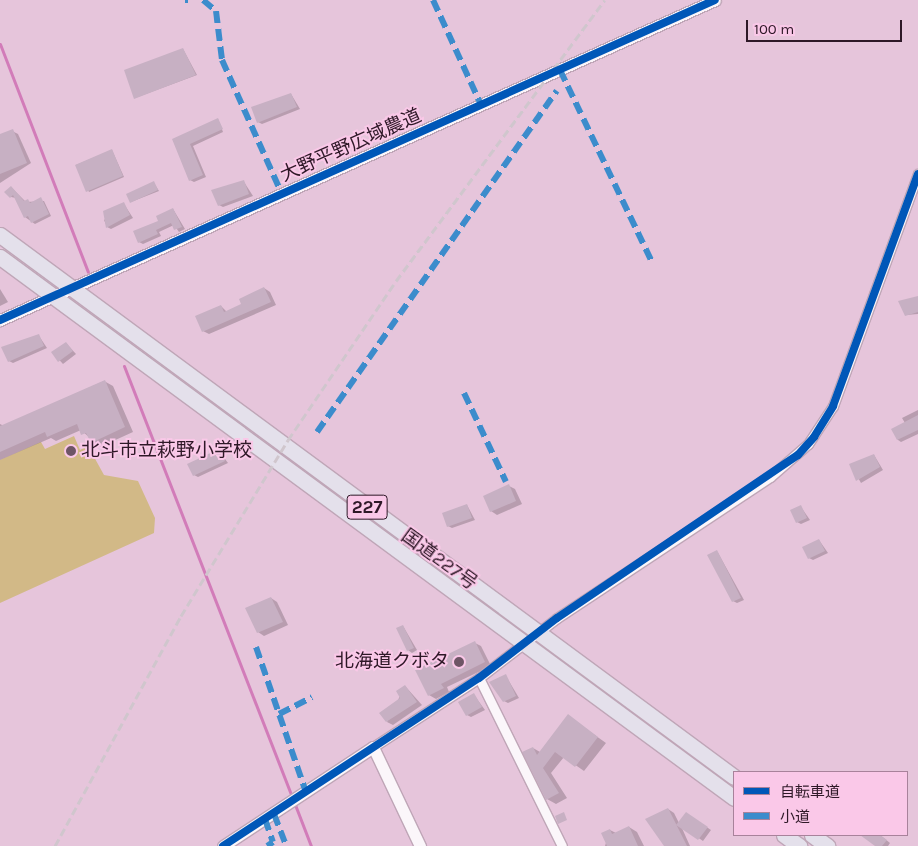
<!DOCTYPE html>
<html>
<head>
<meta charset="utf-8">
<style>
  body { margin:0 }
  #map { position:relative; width:918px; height:846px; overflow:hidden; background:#e6c5db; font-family:Karla,"Noto Sans JP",sans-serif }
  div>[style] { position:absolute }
  .green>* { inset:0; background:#d2b987 }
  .shadow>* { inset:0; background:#0003 }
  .stream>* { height:3px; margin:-1.5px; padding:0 1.5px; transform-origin:1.5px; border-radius:1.5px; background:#d27cb9 }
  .building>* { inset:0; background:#c7b0c3 }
  .roads { filter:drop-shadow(1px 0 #bfa6b7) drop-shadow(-1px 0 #bfa6b7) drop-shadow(0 1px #bfa6b7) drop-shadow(0 -1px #bfa6b7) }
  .minor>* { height:9px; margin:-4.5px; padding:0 4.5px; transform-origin:4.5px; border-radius:4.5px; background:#fbf6fa }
  .tertiary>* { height:11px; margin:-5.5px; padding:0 5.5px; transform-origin:5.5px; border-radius:5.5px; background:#fbf6fa }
  .trunk>* { height:15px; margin:-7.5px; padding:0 7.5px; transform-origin:7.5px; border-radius:7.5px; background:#e4e0eb }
  .rail>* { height:3px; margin-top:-1.5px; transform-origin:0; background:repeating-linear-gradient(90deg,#d0c6cd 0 8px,transparent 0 12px) }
  .quiet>* { height:6px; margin-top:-3px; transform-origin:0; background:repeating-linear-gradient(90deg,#3c8ccc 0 12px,transparent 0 18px) }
  .cycleway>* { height:8px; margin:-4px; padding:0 4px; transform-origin:4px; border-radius:4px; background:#0057b8 }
  .dots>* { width:14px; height:14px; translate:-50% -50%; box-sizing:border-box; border:2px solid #fac8e8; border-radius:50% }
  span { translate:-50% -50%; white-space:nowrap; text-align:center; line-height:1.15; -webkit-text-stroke:4px #fac8e8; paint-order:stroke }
  .shield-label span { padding:1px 4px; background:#fac8e8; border:1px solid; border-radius:4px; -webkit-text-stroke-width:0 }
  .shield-label { font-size:18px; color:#2e1827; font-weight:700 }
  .street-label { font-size:19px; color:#2e1827 }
  .poi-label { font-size:19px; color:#2e1827 }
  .left { translate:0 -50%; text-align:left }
  .right { translate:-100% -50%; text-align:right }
  .legend { position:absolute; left:733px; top:771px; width:175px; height:65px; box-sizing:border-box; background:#fac8e8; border:1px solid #a8829b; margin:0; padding:6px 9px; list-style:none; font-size:15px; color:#2e1827 }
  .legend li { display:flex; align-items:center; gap:10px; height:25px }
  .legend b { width:25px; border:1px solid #a8829b }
  .scale { position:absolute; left:746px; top:20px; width:156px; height:22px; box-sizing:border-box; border:2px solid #2e1827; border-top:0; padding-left:6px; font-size:15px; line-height:18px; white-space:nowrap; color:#2e1827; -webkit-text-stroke:4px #fac8e8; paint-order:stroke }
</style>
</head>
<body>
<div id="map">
  <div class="green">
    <i style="clip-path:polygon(74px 436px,80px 450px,88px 446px,104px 475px,138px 481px,155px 518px,154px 533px,0 603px,0 460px,41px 442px,45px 449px)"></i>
  </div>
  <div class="shadow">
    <i style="clip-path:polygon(183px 49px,197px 75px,135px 98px)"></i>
    <i style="clip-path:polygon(291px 94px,300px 109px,262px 124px,258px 122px)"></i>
    <i style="clip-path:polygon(218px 119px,223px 132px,193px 146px,206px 177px,194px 182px,190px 180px,173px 140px)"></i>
    <i style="clip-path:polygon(12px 131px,18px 134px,31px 163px,0 183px,0 135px)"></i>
    <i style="clip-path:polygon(112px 150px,124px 177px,89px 192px,76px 165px)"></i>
    <i style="clip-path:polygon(244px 182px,253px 196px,223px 207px,219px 205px,213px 191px)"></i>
    <i style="clip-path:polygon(154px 183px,159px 191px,131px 202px)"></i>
    <i style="clip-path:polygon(11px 187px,26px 202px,44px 201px,51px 216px,35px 224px,32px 222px,25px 217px,16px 198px,11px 197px)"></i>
    <i style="clip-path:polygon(124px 204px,133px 218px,111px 229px,107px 227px,104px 220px)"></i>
    <i style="clip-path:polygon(173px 209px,185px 229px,179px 232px,174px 225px,159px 232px,161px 236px,143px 244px,139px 242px)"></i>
    <i style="clip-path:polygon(264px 288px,270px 292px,276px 305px,209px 334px,203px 331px,221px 306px,227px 312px,243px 305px)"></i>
    <i style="clip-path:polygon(0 289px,8px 302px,0 306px)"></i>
    <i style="clip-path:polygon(918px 297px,918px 314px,906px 315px)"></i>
    <i style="clip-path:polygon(39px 336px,47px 348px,13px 363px,9px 361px,3px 348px)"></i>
    <i style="clip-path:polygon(66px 343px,76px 354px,63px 364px,53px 353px)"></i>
    <i style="clip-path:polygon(104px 381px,113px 386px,133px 432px,100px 447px,81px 430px,56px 441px,51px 438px,0 460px,0 424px,4px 426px)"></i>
    <i style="clip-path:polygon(918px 410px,918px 434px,901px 442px,898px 440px,893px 429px,905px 423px,902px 418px)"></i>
    <i style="clip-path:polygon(219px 451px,228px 463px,198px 477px,194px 475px)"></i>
    <i style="clip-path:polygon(874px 455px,883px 470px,861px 483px,851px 465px)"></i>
    <i style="clip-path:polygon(509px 486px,515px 489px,522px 504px,497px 515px,491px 511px)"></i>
    <i style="clip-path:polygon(467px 505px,475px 520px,452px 528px,448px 526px)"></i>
    <i style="clip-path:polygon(801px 507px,810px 520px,801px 524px,797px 522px)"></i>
    <i style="clip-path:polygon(819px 540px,828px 553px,813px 560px,809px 558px)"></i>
    <i style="clip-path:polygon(717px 551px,744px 600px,737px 603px,733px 601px)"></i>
    <i style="clip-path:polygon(271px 598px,277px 602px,288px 625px,264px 636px,258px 632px)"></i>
    <i style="clip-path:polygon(403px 626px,417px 650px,412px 653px,408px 650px)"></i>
    <i style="clip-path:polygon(475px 643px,481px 646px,491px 666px,447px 687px,449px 692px,436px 699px,429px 695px)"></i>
    <i style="clip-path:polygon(506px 676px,519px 698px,508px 703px,504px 701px)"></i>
    <i style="clip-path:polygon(405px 686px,422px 705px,393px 725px,387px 722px)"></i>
    <i style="clip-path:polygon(474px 695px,485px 710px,471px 717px,467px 715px)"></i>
    <i style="clip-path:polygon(568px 716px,606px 743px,584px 771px,564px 757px,551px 773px,567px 798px,556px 804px,547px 799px,533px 748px,540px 752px)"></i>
    <i style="clip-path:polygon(668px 809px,674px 813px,679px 823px,690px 816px,711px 830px,703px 841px,681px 826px,690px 846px,665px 846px,647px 820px)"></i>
    <i style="clip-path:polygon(629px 827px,637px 832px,644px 846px,605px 846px,610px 830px,616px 833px)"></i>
    <i style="clip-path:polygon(862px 835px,880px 835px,890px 843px,888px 846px,877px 846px)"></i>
  </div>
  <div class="stream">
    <i style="left:0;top:44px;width:244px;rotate:68.9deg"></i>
    <i style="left:124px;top:366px;width:462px;rotate:68.7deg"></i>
    <i style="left:294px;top:802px;width:47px;rotate:68.9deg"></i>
  </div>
  <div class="building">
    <i style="clip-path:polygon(183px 48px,196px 75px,134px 99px,124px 70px)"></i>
    <i style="clip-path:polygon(291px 93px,297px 107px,257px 123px,251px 107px)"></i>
    <i style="clip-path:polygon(218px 118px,223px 129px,190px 144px,203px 175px,189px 181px,172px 139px)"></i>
    <i style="clip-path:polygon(13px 129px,27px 163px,0 174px,0 134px)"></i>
    <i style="clip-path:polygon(112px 149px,123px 176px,86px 192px,75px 165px)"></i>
    <i style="clip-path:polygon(244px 180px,249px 194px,218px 206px,211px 190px)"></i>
    <i style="clip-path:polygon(154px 181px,158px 190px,130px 203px,126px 194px)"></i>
    <i style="clip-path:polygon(11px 186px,24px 201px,28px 199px,30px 203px,41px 197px,49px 214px,31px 223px,28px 216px,24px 218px,13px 195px,10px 198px,4px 192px)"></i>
    <i style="clip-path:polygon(124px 202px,130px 215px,106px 228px,103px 211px)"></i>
    <i style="clip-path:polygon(173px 208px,182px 227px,174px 230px,171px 223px,156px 230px,158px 234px,138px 243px,133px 231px,158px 221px,156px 216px)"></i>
    <i style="clip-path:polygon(264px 287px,271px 302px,202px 332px,195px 316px,221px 305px,224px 312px,241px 304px,239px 299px)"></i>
    <i style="clip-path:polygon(918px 296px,918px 312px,905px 316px,898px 301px)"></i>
    <i style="clip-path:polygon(39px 334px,44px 346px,8px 362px,1px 347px)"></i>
    <i style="clip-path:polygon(66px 342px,73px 351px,58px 362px,51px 352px)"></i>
    <i style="clip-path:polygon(105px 380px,125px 427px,91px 443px,86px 433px,81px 435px,77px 424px,47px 437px,45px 432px,0 452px,0 426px)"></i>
    <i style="clip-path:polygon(918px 415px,918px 430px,897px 440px,891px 429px)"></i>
    <i style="clip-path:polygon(219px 449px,225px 461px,193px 476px,187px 464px)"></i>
    <i style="clip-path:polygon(874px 454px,880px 467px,856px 481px,849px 464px)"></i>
    <i style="clip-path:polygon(509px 484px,516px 501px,490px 512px,483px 496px)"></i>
    <i style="clip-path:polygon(467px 504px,472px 518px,447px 527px,442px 513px)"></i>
    <i style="clip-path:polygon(801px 505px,807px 518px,796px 523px,790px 510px)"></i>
    <i style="clip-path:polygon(819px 539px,825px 551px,808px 559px,802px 547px)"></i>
    <i style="clip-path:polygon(717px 550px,741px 598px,732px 602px,707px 555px)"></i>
    <i style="clip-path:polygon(271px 597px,283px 622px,257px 633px,245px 608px)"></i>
    <i style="clip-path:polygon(403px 625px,414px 648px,407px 651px,396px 628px)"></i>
    <i style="clip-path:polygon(475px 641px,485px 662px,441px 684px,444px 688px,428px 696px,415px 670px)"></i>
    <i style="clip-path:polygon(506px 674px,516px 696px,503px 702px,489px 682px)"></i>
    <i style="clip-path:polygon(405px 685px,417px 702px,386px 722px,379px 713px,400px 698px,396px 691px)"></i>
    <i style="clip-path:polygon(474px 693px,482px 707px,466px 716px,458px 702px)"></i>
    <i style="clip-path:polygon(568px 714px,598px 737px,575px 767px,555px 752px,543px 768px,559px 793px,546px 800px,522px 752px,533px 747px,537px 755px)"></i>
    <i style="clip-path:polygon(668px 808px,687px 846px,664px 846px,645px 819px)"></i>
    <i style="clip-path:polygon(564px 812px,567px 820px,558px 824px,555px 816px)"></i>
    <i style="clip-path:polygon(686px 812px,708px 827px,698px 840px,676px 825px)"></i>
    <i style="clip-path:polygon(629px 826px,638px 846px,607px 846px,601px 833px,610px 829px,612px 834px)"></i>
    <i style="clip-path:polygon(860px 835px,880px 835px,887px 840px,882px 846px,875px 846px)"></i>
  </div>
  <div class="roads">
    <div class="minor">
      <i style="left:479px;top:678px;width:187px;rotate:63.7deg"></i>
      <i style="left:373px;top:747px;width:126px;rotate:-33.1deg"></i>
      <i style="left:479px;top:678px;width:98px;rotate:-37.6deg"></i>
      <i style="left:557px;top:618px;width:255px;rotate:-33.5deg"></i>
      <i style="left:770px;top:477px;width:50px;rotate:-41deg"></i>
      <i style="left:808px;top:444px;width:45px;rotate:-56.7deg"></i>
      <i style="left:833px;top:406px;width:247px;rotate:-69.9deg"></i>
    </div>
    <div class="tertiary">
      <i style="left:0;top:320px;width:783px;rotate:-24.11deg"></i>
      <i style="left:223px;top:846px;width:180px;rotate:-33.4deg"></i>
      <i style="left:373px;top:747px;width:110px;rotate:64.6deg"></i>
    </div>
    <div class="trunk">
      <i style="left:0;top:235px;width:912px;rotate:36.44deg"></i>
      <i style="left:0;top:257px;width:912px;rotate:36.39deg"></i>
      <i style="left:784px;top:835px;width:19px;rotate:36deg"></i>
      <i style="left:812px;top:835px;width:19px;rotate:36deg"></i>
    </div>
  </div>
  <div class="rail">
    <i style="left:55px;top:846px;width:262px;rotate:-61.3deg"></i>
    <i style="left:181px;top:616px;width:206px;rotate:-58.7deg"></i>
    <i style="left:288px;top:440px;width:192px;rotate:-55.8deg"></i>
    <i style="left:396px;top:281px;width:350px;rotate:-53.4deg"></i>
  </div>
  <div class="quiet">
    <i style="left:185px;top:0;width:3px"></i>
    <i style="left:203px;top:0;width:17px;rotate:40deg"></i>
    <i style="left:216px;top:11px;width:49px;rotate:83deg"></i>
    <i style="left:222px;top:60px;width:147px;rotate:65.9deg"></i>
    <i style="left:433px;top:0;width:115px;rotate:65.4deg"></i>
    <i style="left:560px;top:70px;width:213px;rotate:64.4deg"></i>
    <i style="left:464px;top:393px;width:98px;rotate:64.7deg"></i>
    <i style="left:317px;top:432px;width:417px;rotate:-54.9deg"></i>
    <i style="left:256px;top:647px;width:153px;rotate:71deg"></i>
    <i style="left:279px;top:714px;width:37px;rotate:-27deg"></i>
    <i style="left:274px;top:814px;width:34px;rotate:69deg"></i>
    <i style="left:265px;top:819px;width:24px;rotate:71deg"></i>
    <i style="left:273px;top:842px;width:7px;rotate:146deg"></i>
  </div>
  <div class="cycleway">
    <i style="left:0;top:320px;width:783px;rotate:-24.11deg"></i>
    <i style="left:223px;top:846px;width:306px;rotate:-33.3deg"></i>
    <i style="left:479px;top:678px;width:98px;rotate:-37.6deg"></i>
    <i style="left:557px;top:618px;width:291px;rotate:-34.1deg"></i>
    <i style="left:798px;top:455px;width:24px;rotate:-48deg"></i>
    <i style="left:814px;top:437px;width:36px;rotate:-58deg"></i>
    <i style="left:833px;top:406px;width:247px;rotate:-69.9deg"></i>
  </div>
  <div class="dots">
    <i style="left:71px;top:451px;background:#6e5566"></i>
    <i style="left:459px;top:662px;background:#6e5566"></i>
  </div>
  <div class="shield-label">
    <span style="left:367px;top:507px">227</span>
  </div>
  <div class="street-label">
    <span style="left:351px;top:146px;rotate:-24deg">大野平野広域農道</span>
    <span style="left:439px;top:560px;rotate:36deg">国道227号</span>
  </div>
  <div class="poi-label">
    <span class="left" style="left:81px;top:451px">北斗市立萩野小学校</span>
    <span class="right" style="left:449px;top:662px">北海道クボタ</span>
  </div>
  <ul class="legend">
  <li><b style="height:6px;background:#0057b8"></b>自転車道</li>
  <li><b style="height:6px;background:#3c8ccc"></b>小道</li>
  </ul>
  <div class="scale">100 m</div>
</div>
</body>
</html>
